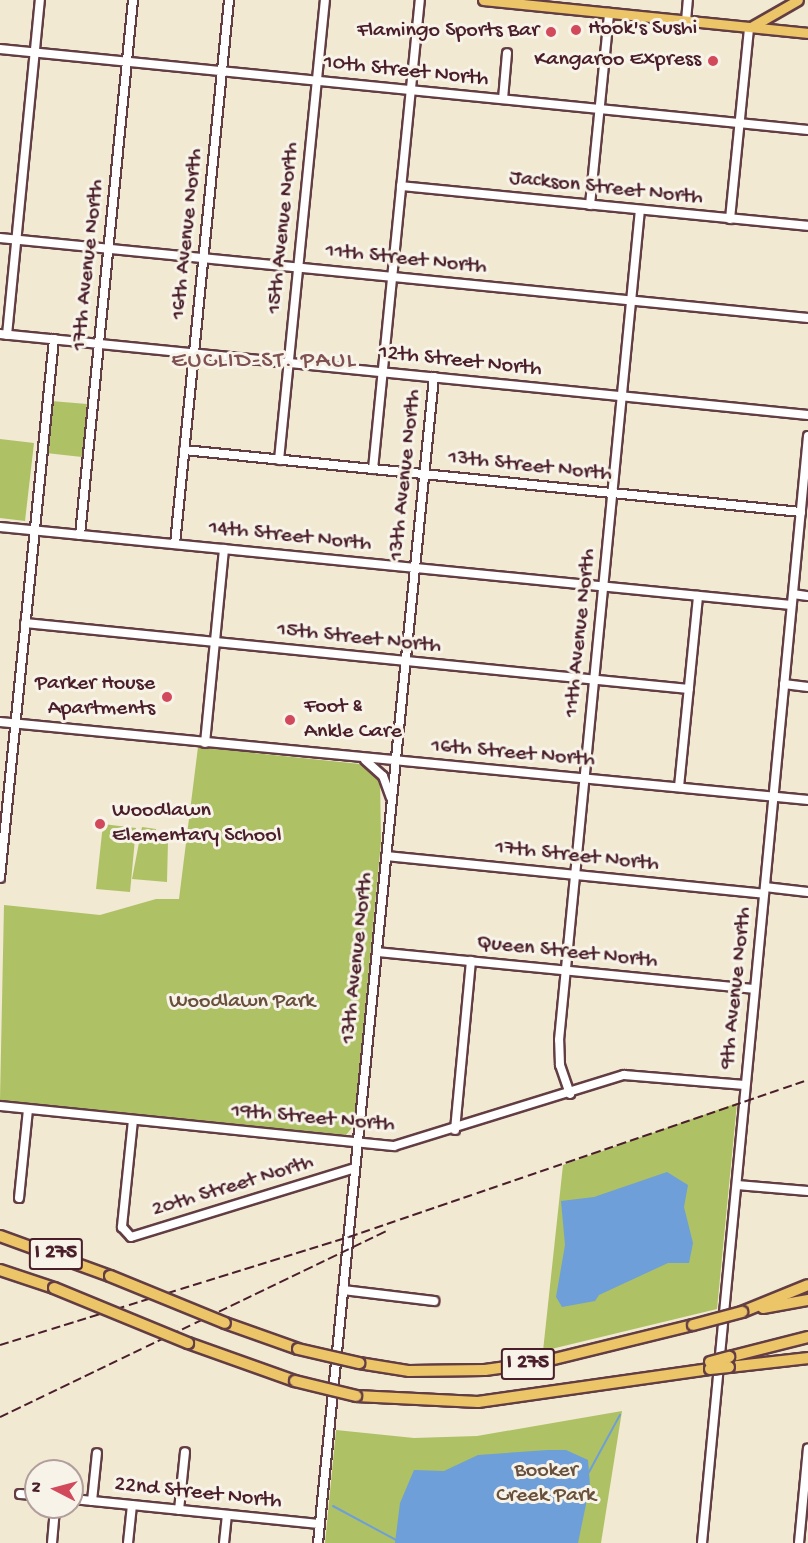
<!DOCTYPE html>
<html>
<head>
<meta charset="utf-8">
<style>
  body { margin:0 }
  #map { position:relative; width:808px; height:1543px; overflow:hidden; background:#f1e9d2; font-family:"Gochi Hand",sans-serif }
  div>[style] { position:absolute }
  .green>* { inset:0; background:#aec165 }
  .water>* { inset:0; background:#6e9fd8 }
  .stream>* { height:2px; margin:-1px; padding:0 1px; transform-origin:1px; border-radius:1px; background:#6e9fd8 }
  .roads { filter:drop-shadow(2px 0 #633d44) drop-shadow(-2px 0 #633d44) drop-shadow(0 2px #633d44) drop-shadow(0 -2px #633d44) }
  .minor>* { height:8px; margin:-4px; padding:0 4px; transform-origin:4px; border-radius:4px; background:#fff }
  .major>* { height:9px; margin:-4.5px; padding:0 4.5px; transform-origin:4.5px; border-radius:4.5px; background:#edc569 }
  .highway>* { height:10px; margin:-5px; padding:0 5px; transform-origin:5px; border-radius:5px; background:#edc569 }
  .rail>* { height:2px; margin-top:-1px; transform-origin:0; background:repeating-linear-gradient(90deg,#4a1f2b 0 9px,transparent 0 13.5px) }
  .bridges { filter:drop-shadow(2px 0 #633d44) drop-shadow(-2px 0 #633d44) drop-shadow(0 2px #633d44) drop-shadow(0 -2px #633d44) }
  .highway-bridge>* { height:10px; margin:-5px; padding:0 5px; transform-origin:5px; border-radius:5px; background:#edc569 }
  .dots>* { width:16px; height:16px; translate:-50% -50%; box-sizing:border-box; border:3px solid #f7f3e8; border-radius:50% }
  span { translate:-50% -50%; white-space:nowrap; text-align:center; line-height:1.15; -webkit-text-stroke:6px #f7f3e8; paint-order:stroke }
  .shield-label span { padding:2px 4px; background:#f7f3e8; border:2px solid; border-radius:4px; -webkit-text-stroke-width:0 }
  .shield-label { font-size:21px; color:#4a1f2b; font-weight:700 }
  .poi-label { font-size:22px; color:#4a1f2b }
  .left { translate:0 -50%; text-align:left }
  .right { translate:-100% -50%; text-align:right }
  .street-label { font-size:22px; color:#4a1f2b }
  .park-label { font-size:22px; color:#68503c }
  .neighbourhood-label { font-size:24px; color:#805253; letter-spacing:1.5px }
  .north { position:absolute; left:24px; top:1459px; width:60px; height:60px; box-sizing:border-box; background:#f7f3e8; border:2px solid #b29e9c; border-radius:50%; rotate:276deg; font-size:16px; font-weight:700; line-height:24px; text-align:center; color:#4a1f2b }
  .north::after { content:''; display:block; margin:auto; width:21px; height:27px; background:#d1495b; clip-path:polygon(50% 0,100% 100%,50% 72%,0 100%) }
</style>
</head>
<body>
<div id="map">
  <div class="green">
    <i style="clip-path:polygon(51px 401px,87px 404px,82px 457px,46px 453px)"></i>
    <i style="clip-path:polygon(0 439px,34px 443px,25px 521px,0 518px)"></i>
    <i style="clip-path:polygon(198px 747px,360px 764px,380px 778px,381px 842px,354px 1125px,346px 1135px,0 1100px,4px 905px,100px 915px,156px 899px,179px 899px)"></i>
    <i style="clip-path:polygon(103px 824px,136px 828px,130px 892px,96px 889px)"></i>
    <i style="clip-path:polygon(142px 827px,156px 829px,155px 840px,168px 841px,167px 882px,132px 879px)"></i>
    <i style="clip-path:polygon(737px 1103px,717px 1309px,543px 1351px,563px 1165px)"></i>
    <i style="clip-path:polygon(622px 1411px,601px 1543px,325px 1543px,336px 1430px,414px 1438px,477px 1436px)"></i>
  </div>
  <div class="water">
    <i style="clip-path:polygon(667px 1172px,688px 1185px,684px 1207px,693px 1243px,689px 1263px,668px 1263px,599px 1295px,595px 1301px,562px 1307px,556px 1297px,565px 1245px,561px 1201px,594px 1197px)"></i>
    <i style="clip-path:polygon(548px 1450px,566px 1450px,588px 1460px,590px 1485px,578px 1543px,395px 1543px,400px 1503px,414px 1470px,444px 1471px,478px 1455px)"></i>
  </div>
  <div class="stream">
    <i style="left:589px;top:1472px;width:65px;rotate:-61.5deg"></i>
    <i style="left:333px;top:1506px;width:72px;rotate:28.4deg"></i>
  </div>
  <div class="roads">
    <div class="minor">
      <i style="left:686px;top:21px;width:21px;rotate:-85deg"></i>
      <i style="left:0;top:49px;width:812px;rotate:5.72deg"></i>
      <i style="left:503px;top:99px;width:46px;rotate:-85deg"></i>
      <i style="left:401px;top:186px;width:409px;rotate:5.6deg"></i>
      <i style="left:590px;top:205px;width:193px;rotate:-84.3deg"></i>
      <i style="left:730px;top:219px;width:192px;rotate:-84.3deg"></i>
      <i style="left:0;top:238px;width:812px;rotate:5.65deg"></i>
      <i style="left:0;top:334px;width:812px;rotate:5.72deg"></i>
      <i style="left:7px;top:335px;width:337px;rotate:-84.4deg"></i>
      <i style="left:184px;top:450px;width:620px;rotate:5.74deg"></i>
      <i style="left:279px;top:460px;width:462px;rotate:-84.3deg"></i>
      <i style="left:373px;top:469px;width:471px;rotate:-84.3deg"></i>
      <i style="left:0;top:527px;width:795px;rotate:5.63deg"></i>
      <i style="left:80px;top:535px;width:538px;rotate:-84.34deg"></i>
      <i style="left:175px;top:544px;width:547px;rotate:-84.33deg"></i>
      <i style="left:793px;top:594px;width:15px;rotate:8deg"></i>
      <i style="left:25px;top:623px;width:667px;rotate:5.68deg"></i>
      <i style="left:784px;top:684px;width:24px;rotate:7deg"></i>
      <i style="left:0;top:722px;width:812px;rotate:5.51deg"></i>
      <i style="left:205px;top:743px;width:195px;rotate:-84.4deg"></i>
      <i style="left:365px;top:760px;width:24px;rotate:42deg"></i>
      <i style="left:383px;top:776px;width:23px;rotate:70deg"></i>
      <i style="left:679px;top:787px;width:192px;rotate:-84.3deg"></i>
      <i style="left:386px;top:856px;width:380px;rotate:5.7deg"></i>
      <i style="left:0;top:878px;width:542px;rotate:-84.28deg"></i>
      <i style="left:765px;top:887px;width:43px;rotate:6.6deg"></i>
      <i style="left:377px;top:952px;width:379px;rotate:5.6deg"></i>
      <i style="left:570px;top:1094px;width:31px;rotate:-109deg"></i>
      <i style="left:560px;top:1065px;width:25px;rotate:-92deg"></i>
      <i style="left:559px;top:1040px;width:834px;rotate:-84.43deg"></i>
      <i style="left:0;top:1106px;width:396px;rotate:5.8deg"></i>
      <i style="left:394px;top:1146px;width:241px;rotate:-17.2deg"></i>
      <i style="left:624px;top:1075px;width:121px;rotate:4.7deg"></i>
      <i style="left:133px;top:1120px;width:108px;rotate:95.9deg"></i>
      <i style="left:122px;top:1227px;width:13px;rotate:48deg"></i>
      <i style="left:131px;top:1237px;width:234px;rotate:-17.1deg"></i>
      <i style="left:455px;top:1130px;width:170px;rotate:-84.6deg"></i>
      <i style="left:737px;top:1185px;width:71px;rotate:4.8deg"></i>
      <i style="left:19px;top:1198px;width:89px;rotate:-84.2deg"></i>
      <i style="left:343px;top:1290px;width:92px;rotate:6.9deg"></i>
      <i style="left:20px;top:1494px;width:16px;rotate:4deg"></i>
      <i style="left:72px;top:1499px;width:249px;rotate:5.8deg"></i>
      <i style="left:92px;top:1501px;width:48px;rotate:-84.1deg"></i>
      <i style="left:179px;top:1510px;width:58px;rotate:-84.1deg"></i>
      <i style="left:52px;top:1543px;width:36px;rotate:-85deg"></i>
      <i style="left:128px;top:1543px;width:38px;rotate:-84deg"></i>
      <i style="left:224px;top:1543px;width:28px;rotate:-84deg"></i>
      <i style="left:318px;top:1543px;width:1172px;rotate:-84.32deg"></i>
      <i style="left:702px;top:1543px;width:1112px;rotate:-84.53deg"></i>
      <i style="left:799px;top:1543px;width:95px;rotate:-84.6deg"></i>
    </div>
    <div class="major">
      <i style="left:483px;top:0;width:327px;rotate:5.8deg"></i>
      <i style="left:751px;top:27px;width:54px;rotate:-29.9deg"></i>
    </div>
    <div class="highway">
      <i style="left:0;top:1236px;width:117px;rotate:20deg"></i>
      <i style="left:0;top:1270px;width:57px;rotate:18.4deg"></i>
      <i style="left:763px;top:1308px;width:46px;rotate:-10.1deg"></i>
      <i style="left:742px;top:1312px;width:71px;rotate:-22.2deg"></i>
      <i style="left:225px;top:1323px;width:77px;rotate:19.6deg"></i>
      <i style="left:188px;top:1343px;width:114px;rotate:19.6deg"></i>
      <i style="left:729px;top:1357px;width:81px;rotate:-14.2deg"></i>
      <i style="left:359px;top:1363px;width:51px;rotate:9.1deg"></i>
      <i style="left:409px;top:1371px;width:76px;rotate:-0.8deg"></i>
      <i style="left:485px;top:1370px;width:58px;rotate:-8deg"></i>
      <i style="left:542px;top:1362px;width:155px;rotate:-13.8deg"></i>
      <i style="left:729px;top:1367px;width:80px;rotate:-6.5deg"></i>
      <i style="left:356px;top:1396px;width:122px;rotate:2.8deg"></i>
      <i style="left:478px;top:1402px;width:234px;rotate:-8.1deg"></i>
    </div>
  </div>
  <div class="rail">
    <i style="left:0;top:1345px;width:365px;rotate:-17.2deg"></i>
    <i style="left:349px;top:1237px;width:485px;rotate:-18.9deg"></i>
    <i style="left:0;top:1417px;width:428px;rotate:-25.7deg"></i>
  </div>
  <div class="bridges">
    <div class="highway-bridge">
      <i style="left:110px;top:1276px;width:124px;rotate:22.2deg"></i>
      <i style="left:54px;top:1288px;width:145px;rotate:22.3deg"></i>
      <i style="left:693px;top:1325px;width:51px;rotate:-14.9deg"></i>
      <i style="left:298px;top:1349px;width:63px;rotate:12.9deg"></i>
      <i style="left:710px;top:1362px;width:20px;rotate:-15deg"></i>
      <i style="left:710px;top:1369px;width:19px;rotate:-6deg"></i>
      <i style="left:295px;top:1381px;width:63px;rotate:13.8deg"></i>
    </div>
  </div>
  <div class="dots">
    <i style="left:576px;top:30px;background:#d1495b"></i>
    <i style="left:551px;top:32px;background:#d1495b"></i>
    <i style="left:713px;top:61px;background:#d1495b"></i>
    <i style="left:167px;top:697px;background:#d1495b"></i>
    <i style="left:290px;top:720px;background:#d1495b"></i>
    <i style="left:100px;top:824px;background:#d1495b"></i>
  </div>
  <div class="shield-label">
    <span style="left:56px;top:1254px">I 275</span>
    <span style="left:528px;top:1364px">I 275</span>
  </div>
  <div class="poi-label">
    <span class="left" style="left:588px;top:30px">Hook's Sushi</span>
    <span class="right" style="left:539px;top:32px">Flamingo Sports Bar</span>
    <span class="right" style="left:701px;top:61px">Kangaroo Express</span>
    <span class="right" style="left:155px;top:697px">Parker House<br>Apartments</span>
    <span class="left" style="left:304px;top:720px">Foot &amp;<br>Ankle Care</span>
    <span class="left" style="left:112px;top:824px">Woodlawn<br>Elementary School</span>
  </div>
  <div class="street-label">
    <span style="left:406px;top:72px;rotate:6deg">10th Street North</span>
    <span style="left:606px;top:189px;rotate:6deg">Jackson Street North</span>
    <span style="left:284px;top:228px;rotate:-84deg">15th Avenue North</span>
    <span style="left:188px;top:234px;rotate:-84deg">16th Avenue North</span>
    <span style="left:406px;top:260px;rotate:6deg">11th Street North</span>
    <span style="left:89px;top:265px;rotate:-84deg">17th Avenue North</span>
    <span style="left:460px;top:362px;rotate:6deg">12th Street North</span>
    <span style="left:530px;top:467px;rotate:6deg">13th Street North</span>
    <span style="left:406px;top:475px;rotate:-84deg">13th Avenue North</span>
    <span style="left:290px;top:537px;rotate:6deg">14th Street North</span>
    <span style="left:581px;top:633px;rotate:-84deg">11th Avenue North</span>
    <span style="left:359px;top:639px;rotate:6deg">15th Street North</span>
    <span style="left:513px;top:754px;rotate:5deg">16th Street North</span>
    <span style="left:577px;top:857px;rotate:6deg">17th Street North</span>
    <span style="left:567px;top:953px;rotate:6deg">Queen Street North</span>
    <span style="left:358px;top:958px;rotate:-84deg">13th Avenue North</span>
    <span style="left:737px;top:988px;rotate:-84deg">9th Avenue North</span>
    <span style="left:313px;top:1119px;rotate:5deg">19th Street North</span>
    <span style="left:233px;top:1187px;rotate:-17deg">20th Street North</span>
    <span style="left:198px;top:1494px;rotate:6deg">22nd Street North</span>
  </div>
  <div class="park-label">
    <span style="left:242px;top:1003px">Woodlawn Park</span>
    <span style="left:546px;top:1484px">Booker<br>Creek Park</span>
  </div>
  <div class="neighbourhood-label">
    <span style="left:264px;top:362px">EUCLID-ST. PAUL</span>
  </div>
  <div class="north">N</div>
</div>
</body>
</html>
